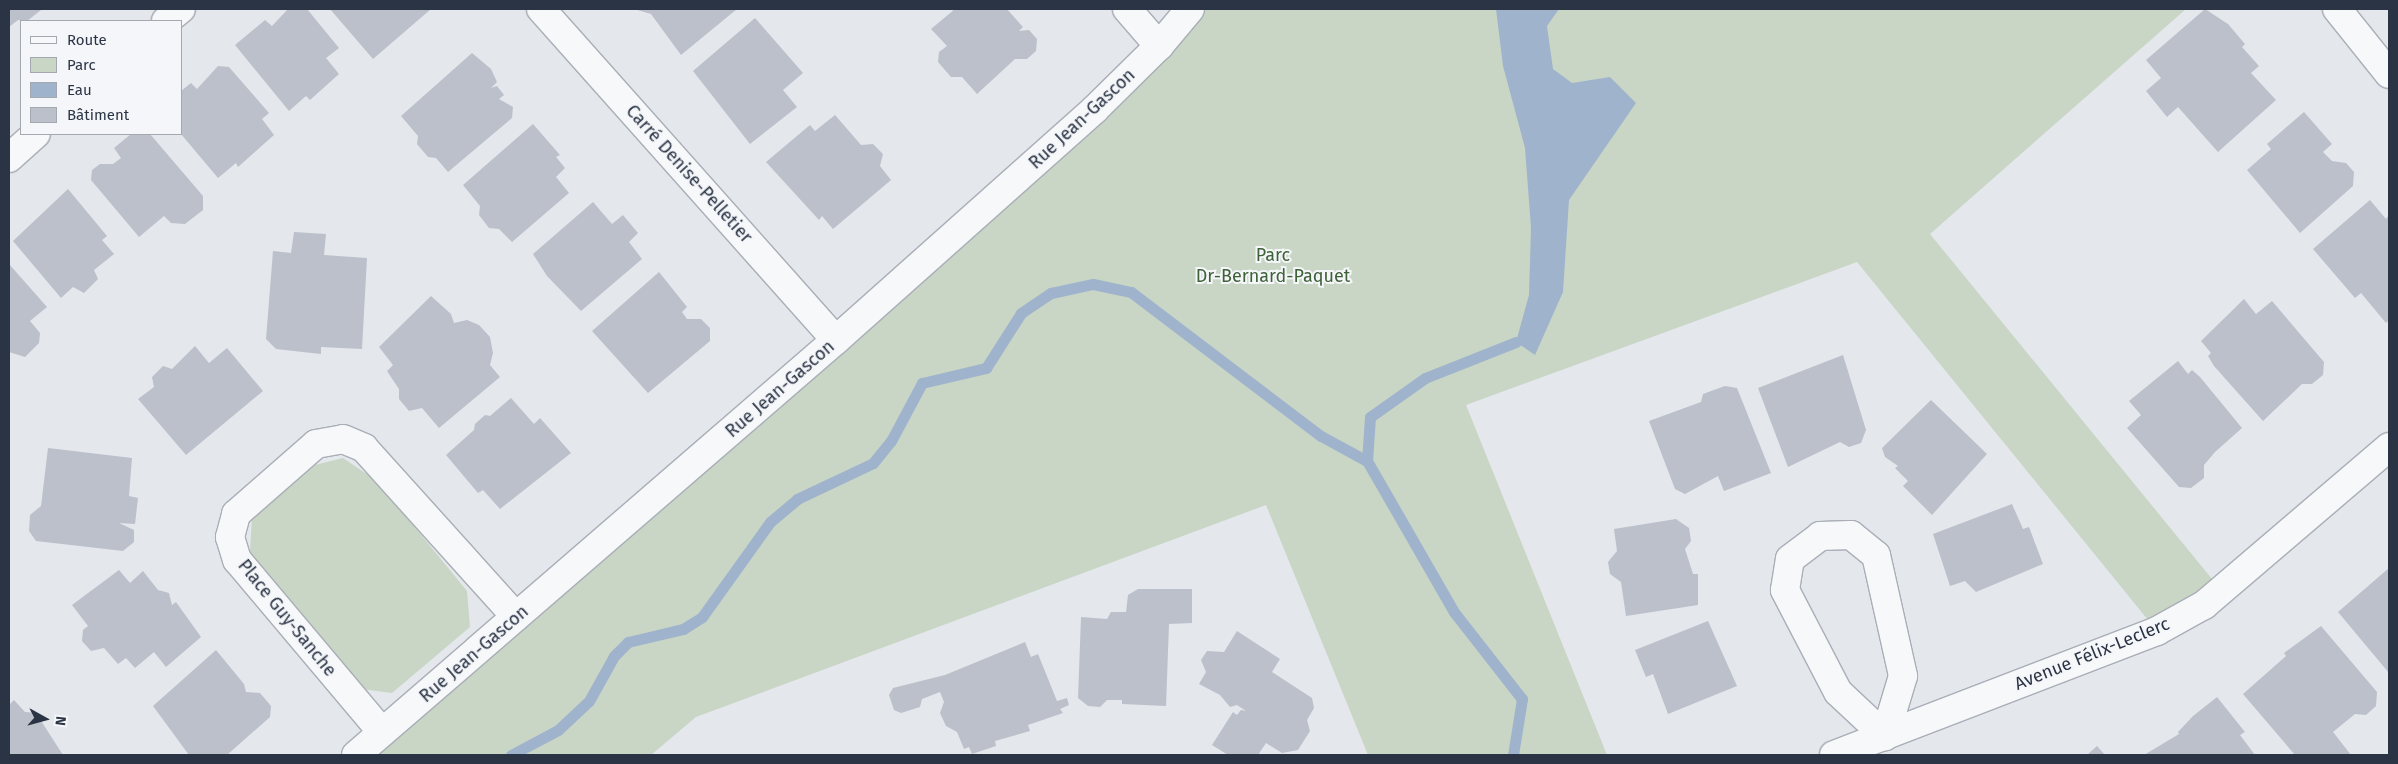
<!DOCTYPE html>
<html>
<head>
<meta charset="utf-8">
<style>
  body { margin:0 }
  #map { position:relative; width:2398px; height:764px; overflow:hidden; background:#e4e7ec; font-family:"Fira Sans",sans-serif }
  div>[style] { position:absolute }
  .green>* { inset:0; background:#c9d6c5 }
  .water>* { inset:0; background:#9fb4cc }
  .stream>* { height:11px; margin:-5.5px; padding:0 5.5px; transform-origin:5.5px; border-radius:5.5px; background:#9fb4cc }
  .building>* { inset:0; background:#bbc0ca }
  .roads { filter:drop-shadow(1px 0 #a9aeb7) drop-shadow(-1px 0 #a9aeb7) drop-shadow(0 1px #a9aeb7) drop-shadow(0 -1px #a9aeb7) }
  .minor>* { height:28px; margin:-14px; padding:0 14px; transform-origin:14px; border-radius:14px; background:#f7f8fa }
  span { translate:-50% -50%; white-space:nowrap; text-align:center; line-height:1.15; -webkit-text-stroke:4px #f4f6f9; paint-order:stroke }
  .street-label { font-size:18px; color:#2b3445 }
  .park-label { font-size:18px; color:#3f6138 }
  .frame { position:absolute; inset:0; border:10px solid #2b3445; pointer-events:none }
  .legend { position:absolute; left:20px; top:20px; width:162px; height:115px; box-sizing:border-box; background:#f4f6f9; border:1px solid #a4a8b1; margin:0; padding:6px 9px; list-style:none; font-size:15px; color:#2b3445 }
  .legend li { display:flex; align-items:center; gap:10px; height:25px }
  .legend b { width:25px; border:1px solid #a4a8b1 }
  .north { position:absolute; left:20px; top:694px; width:50px; height:50px; -webkit-text-stroke:4px #f4f6f9; paint-order:stroke; rotate:97deg; font-size:14px; font-weight:700; line-height:20px; text-align:center; color:#2b3445 }
  .north::after { content:''; display:block; margin:auto; width:18px; height:22px; background:#2b3445; clip-path:polygon(50% 0,100% 100%,50% 72%,0 100%) }
</style>
</head>
<body>
<div id="map">
  <div class="green">
    <i style="clip-path:polygon(1190px 9px,2186px 9px,1930px 234px,2221px 590px,2157px 631px,1857px 262px,1466px 405px,1607px 755px,1368px 755px,1266px 505px,696px 717px,651px 755px,352px 755px)"></i>
    <i style="clip-path:polygon(343px 458px,377px 481px,467px 591px,470px 627px,392px 693px,362px 689px,250px 552px,252px 517px,315px 465px)"></i>
  </div>
  <div class="water">
    <i style="clip-path:polygon(1496px 9px,1559px 9px,1547px 26px,1553px 69px,1572px 83px,1610px 77px,1636px 103px,1569px 200px,1563px 292px,1535px 355px,1516px 342px,1529px 295px,1531px 228px,1525px 148px,1503px 66px)"></i>
  </div>
  <div class="stream">
    <i style="left:511px;top:755px;width:53px;rotate:-28deg"></i>
    <i style="left:558px;top:730px;width:42px;rotate:-43.1deg"></i>
    <i style="left:589px;top:701px;width:51px;rotate:-60.9deg"></i>
    <i style="left:614px;top:656px;width:20px;rotate:-45deg"></i>
    <i style="left:628px;top:642px;width:57px;rotate:-13.3deg"></i>
    <i style="left:683px;top:629px;width:22px;rotate:-32deg"></i>
    <i style="left:702px;top:617px;width:117px;rotate:-54.4deg"></i>
    <i style="left:770px;top:522px;width:35px;rotate:-40deg"></i>
    <i style="left:797px;top:499px;width:84px;rotate:-25.3deg"></i>
    <i style="left:873px;top:463px;width:28px;rotate:-51deg"></i>
    <i style="left:891px;top:441px;width:66px;rotate:-61.9deg"></i>
    <i style="left:922px;top:383px;width:66px;rotate:-13.2deg"></i>
    <i style="left:986px;top:368px;width:65px;rotate:-57.5deg"></i>
    <i style="left:1021px;top:313px;width:36px;rotate:-34deg"></i>
    <i style="left:1051px;top:293px;width:43px;rotate:-12.1deg"></i>
    <i style="left:1093px;top:284px;width:39px;rotate:12deg"></i>
    <i style="left:1131px;top:292px;width:238px;rotate:37.2deg"></i>
    <i style="left:1321px;top:436px;width:52px;rotate:28.5deg"></i>
    <i style="left:1513px;top:755px;width:57px;rotate:-80.9deg"></i>
    <i style="left:1522px;top:699px;width:110px;rotate:-128deg"></i>
    <i style="left:1454px;top:612px;width:174px;rotate:-119.9deg"></i>
    <i style="left:1367px;top:461px;width:44px;rotate:-86.1deg"></i>
    <i style="left:1370px;top:417px;width:67px;rotate:-35.3deg"></i>
    <i style="left:1425px;top:378px;width:98px;rotate:-21.6deg"></i>
  </div>
  <div class="building">
    <i style="clip-path:polygon(9px 9px,40px 9px,41px 10px,27px 21px,18px 20px,9px 27px)"></i>
    <i style="clip-path:polygon(288px 9px,307px 9px,339px 48px,326px 58px,339px 74px,310px 100px,306px 96px,289px 111px,235px 45px,265px 20px,272px 26px)"></i>
    <i style="clip-path:polygon(330px 9px,431px 9px,373px 59px)"></i>
    <i style="clip-path:polygon(634px 9px,737px 9px,681px 55px,651px 14px)"></i>
    <i style="clip-path:polygon(955px 9px,1007px 9px,1023px 27px,1019px 31px,1029px 30px,1037px 39px,1036px 51px,1027px 59px,1015px 59px,977px 94px,962px 77px,951px 77px,938px 62px,939px 52px,947px 46px,931px 29px)"></i>
    <i style="clip-path:polygon(2205px 9px,2228px 24px,2245px 44px,2242px 47px,2259px 66px,2251px 73px,2276px 100px,2218px 152px,2178px 107px,2167px 117px,2146px 91px,2161px 78px,2146px 60px)"></i>
    <i style="clip-path:polygon(755px 18px,803px 73px,783px 90px,797px 107px,750px 144px,693px 71px)"></i>
    <i style="clip-path:polygon(472px 53px,491px 69px,497px 82px,491px 88px,497px 86px,504px 95px,499px 99px,513px 107px,512px 118px,448px 172px,436px 158px,428px 157px,417px 144px,418px 136px,401px 116px)"></i>
    <i style="clip-path:polygon(218px 66px,229px 67px,269px 113px,262px 119px,274px 135px,238px 167px,236px 163px,218px 178px,181px 134px,181px 91px,191px 83px,197px 89px)"></i>
    <i style="clip-path:polygon(2304px 112px,2332px 144px,2323px 152px,2332px 161px,2346px 163px,2354px 172px,2353px 186px,2300px 233px,2247px 170px,2271px 149px,2267px 144px)"></i>
    <i style="clip-path:polygon(835px 115px,861px 145px,873px 144px,883px 154px,880px 166px,891px 180px,833px 229px,822px 216px,819px 220px,766px 162px,810px 125px,815px 131px)"></i>
    <i style="clip-path:polygon(533px 124px,560px 155px,556px 157px,565px 168px,556px 177px,569px 193px,512px 242px,499px 229px,489px 228px,479px 215px,480px 206px,463px 185px)"></i>
    <i style="clip-path:polygon(131px 134px,150px 134px,203px 196px,203px 210px,185px 224px,171px 223px,164px 216px,139px 237px,91px 180px,92px 170px,100px 164px,113px 164px,121px 158px,114px 148px)"></i>
    <i style="clip-path:polygon(68px 189px,107px 236px,102px 240px,114px 254px,94px 270px,98px 279px,84px 293px,73px 287px,61px 298px,13px 241px)"></i>
    <i style="clip-path:polygon(2370px 200px,2386px 219px,2389px 215px,2389px 320px,2386px 323px,2361px 293px,2355px 298px,2313px 249px)"></i>
    <i style="clip-path:polygon(593px 202px,612px 224px,623px 215px,638px 233px,629px 242px,642px 259px,581px 311px,547px 276px,533px 254px)"></i>
    <i style="clip-path:polygon(294px 232px,326px 234px,324px 255px,367px 258px,362px 349px,321px 347px,321px 354px,276px 349px,266px 339px,273px 251px,291px 253px)"></i>
    <i style="clip-path:polygon(9px 264px,47px 307px,30px 321px,40px 333px,39px 343px,25px 357px,9px 352px)"></i>
    <i style="clip-path:polygon(659px 272px,687px 307px,682px 312px,687px 319px,701px 319px,710px 328px,710px 341px,648px 393px,592px 331px)"></i>
    <i style="clip-path:polygon(431px 296px,451px 314px,454px 323px,467px 320px,479px 325px,490px 337px,493px 353px,490px 365px,500px 377px,439px 428px,422px 408px,409px 411px,399px 399px,399px 389px,387px 371px,393px 365px,379px 347px)"></i>
    <i style="clip-path:polygon(2244px 299px,2256px 314px,2272px 301px,2324px 362px,2323px 375px,2312px 384px,2302px 384px,2263px 421px,2214px 366px,2208px 356px,2211px 353px,2201px 341px)"></i>
    <i style="clip-path:polygon(195px 346px,209px 363px,227px 348px,263px 391px,186px 455px,138px 399px,154px 387px,152px 377px,163px 366px,172px 369px)"></i>
    <i style="clip-path:polygon(1843px 355px,1866px 430px,1861px 443px,1849px 447px,1840px 442px,1788px 467px,1758px 388px)"></i>
    <i style="clip-path:polygon(2178px 361px,2188px 374px,2192px 370px,2200px 377px,2242px 428px,2215px 452px,2204px 465px,2204px 478px,2191px 488px,2179px 487px,2127px 428px,2141px 415px,2129px 401px)"></i>
    <i style="clip-path:polygon(1725px 386px,1737px 388px,1771px 473px,1724px 491px,1718px 476px,1685px 494px,1675px 489px,1649px 421px,1701px 402px,1703px 394px)"></i>
    <i style="clip-path:polygon(511px 398px,534px 424px,540px 418px,571px 453px,500px 509px,483px 490px,478px 493px,446px 455px,474px 430px,475px 424px,485px 415px,490px 416px)"></i>
    <i style="clip-path:polygon(1931px 400px,1987px 454px,1932px 515px,1903px 486px,1908px 481px,1895px 468px,1898px 466px,1885px 457px,1882px 448px)"></i>
    <i style="clip-path:polygon(48px 448px,132px 458px,129px 496px,138px 498px,135px 524px,119px 523px,134px 530px,134px 542px,123px 551px,36px 541px,29px 531px,30px 515px,41px 506px)"></i>
    <i style="clip-path:polygon(2012px 504px,2023px 529px,2029px 527px,2043px 564px,1976px 592px,1965px 581px,1950px 586px,1933px 534px)"></i>
    <i style="clip-path:polygon(1676px 519px,1689px 528px,1691px 541px,1685px 549px,1693px 574px,1698px 574px,1698px 605px,1626px 616px,1621px 582px,1610px 574px,1608px 562px,1617px 551px,1614px 529px)"></i>
    <i style="clip-path:polygon(2389px 568px,2389px 673px,2338px 612px)"></i>
    <i style="clip-path:polygon(119px 570px,130px 583px,143px 571px,158px 590px,169px 593px,172px 605px,176px 602px,201px 637px,166px 667px,154px 652px,135px 668px,126px 658px,118px 664px,104px 648px,91px 651px,82px 641px,83px 630px,88px 626px,72px 605px)"></i>
    <i style="clip-path:polygon(1138px 589px,1192px 589px,1192px 623px,1169px 624px,1166px 706px,1122px 704px,1122px 700px,1107px 700px,1100px 707px,1088px 706px,1078px 698px,1081px 617px,1107px 619px,1111px 612px,1126px 612px,1128px 595px)"></i>
    <i style="clip-path:polygon(1708px 621px,1737px 686px,1668px 714px,1653px 674px,1646px 677px,1635px 650px)"></i>
    <i style="clip-path:polygon(2321px 626px,2377px 692px,2376px 706px,2366px 715px,2355px 714px,2333px 732px,2351px 755px,2295px 755px,2243px 694px,2286px 656px,2284px 653px)"></i>
    <i style="clip-path:polygon(1237px 631px,1280px 659px,1272px 672px,1312px 698px,1314px 708px,1307px 720px,1310px 731px,1298px 750px,1282px 753px,1266px 743px,1258px 755px,1228px 755px,1212px 745px,1233px 712px,1237px 715px,1241px 710px,1246px 711px,1237px 705px,1230px 707px,1220px 695px,1199px 684px,1206px 672px,1201px 660px,1207px 651px,1224px 652px)"></i>
    <i style="clip-path:polygon(1025px 642px,1031px 657px,1038px 654px,1057px 701px,1067px 698px,1069px 705px,1060px 709px,1063px 713px,1028px 725px,1030px 731px,995px 741px,996px 746px,972px 754px,969px 747px,964px 749px,957px 732px,946px 726px,940px 713px,944px 702px,940px 692px,922px 699px,920px 707px,901px 713px,894px 710px,889px 695px,893px 688px,945px 675px)"></i>
    <i style="clip-path:polygon(216px 650px,244px 684px,246px 692px,260px 693px,271px 706px,270px 717px,227px 755px,189px 755px,153px 706px)"></i>
    <i style="clip-path:polygon(2217px 697px,2245px 732px,2240px 735px,2255px 755px,2144px 755px,2179px 734px,2178px 732px,2193px 716px)"></i>
    <i style="clip-path:polygon(14px 700px,25px 712px,36px 713px,63px 755px,9px 755px,9px 705px)"></i>
    <i style="clip-path:polygon(2097px 746px,2105px 755px,2087px 755px)"></i>
  </div>
  <div class="roads">
    <div class="minor">
      <i style="left:541px;top:9px;width:443px;rotate:48.3deg"></i>
      <i style="left:1127px;top:9px;width:49px;rotate:49.1deg"></i>
      <i style="left:2337px;top:9px;width:83px;rotate:51.3deg"></i>
      <i style="left:166px;top:21px;width:19px;rotate:-39deg"></i>
      <i style="left:9px;top:158px;width:36px;rotate:-42deg"></i>
      <i style="left:1851px;top:535px;width:32px;rotate:39deg"></i>
      <i style="left:1876px;top:555px;width:124px;rotate:77.4deg"></i>
      <i style="left:1903px;top:676px;width:63px;rotate:106.7deg"></i>
      <i style="left:1885px;top:736px;width:64px;rotate:-136.9deg"></i>
      <i style="left:1838px;top:692px;width:115px;rotate:-117.5deg"></i>
      <i style="left:1785px;top:590px;width:31px;rotate:-81deg"></i>
      <i style="left:1790px;top:559px;width:38px;rotate:-37deg"></i>
      <i style="left:1820px;top:536px;width:31px;rotate:-2deg"></i>
      <i style="left:382px;top:732px;width:225px;rotate:-130.1deg"></i>
      <i style="left:237px;top:560px;width:24px;rotate:-107deg"></i>
      <i style="left:230px;top:537px;width:24px;rotate:-75deg"></i>
      <i style="left:236px;top:514px;width:106px;rotate:-41.2deg"></i>
      <i style="left:316px;top:444px;width:27px;rotate:-10deg"></i>
      <i style="left:343px;top:439px;width:23px;rotate:23deg"></i>
      <i style="left:364px;top:448px;width:227px;rotate:48deg"></i>
      <i style="left:356px;top:755px;width:635px;rotate:-40.85deg"></i>
      <i style="left:836px;top:340px;width:346px;rotate:-41.7deg"></i>
      <i style="left:1094px;top:110px;width:91px;rotate:-44.6deg"></i>
      <i style="left:1159px;top:46px;width:48px;rotate:-50deg"></i>
      <i style="left:1834px;top:755px;width:346px;rotate:-21deg"></i>
      <i style="left:2157px;top:631px;width:54px;rotate:-29deg"></i>
      <i style="left:2204px;top:605px;width:243px;rotate:-40.5deg"></i>
    </div>
  </div>
  <div class="street-label">
    <span style="left:1082px;top:119px;rotate:-43deg">Rue Jean-Gascon</span>
    <span style="left:689px;top:174px;rotate:48deg">Carré Denise-Pelletier</span>
    <span style="left:780px;top:389px;rotate:-41deg">Rue Jean-Gascon</span>
    <span style="left:287px;top:618px;rotate:51deg">Place Guy-Sanche</span>
    <span style="left:474px;top:654px;rotate:-41deg">Rue Jean-Gascon</span>
    <span style="left:2092px;top:654px;rotate:-22deg">Avenue Félix-Leclerc</span>
  </div>
  <div class="park-label">
    <span style="left:1273px;top:266px">Parc<br>Dr-Bernard-Paquet</span>
  </div>
  <div class="frame"></div>
  <ul class="legend">
  <li><b style="height:6px;background:#f7f8fa"></b>Route</li>
  <li><b style="height:14px;background:#c9d6c5"></b>Parc</li>
  <li><b style="height:14px;background:#9fb4cc"></b>Eau</li>
  <li><b style="height:14px;background:#bbc0ca"></b>Bâtiment</li>
  </ul>
  <div class="north">N</div>
</div>
</body>
</html>
